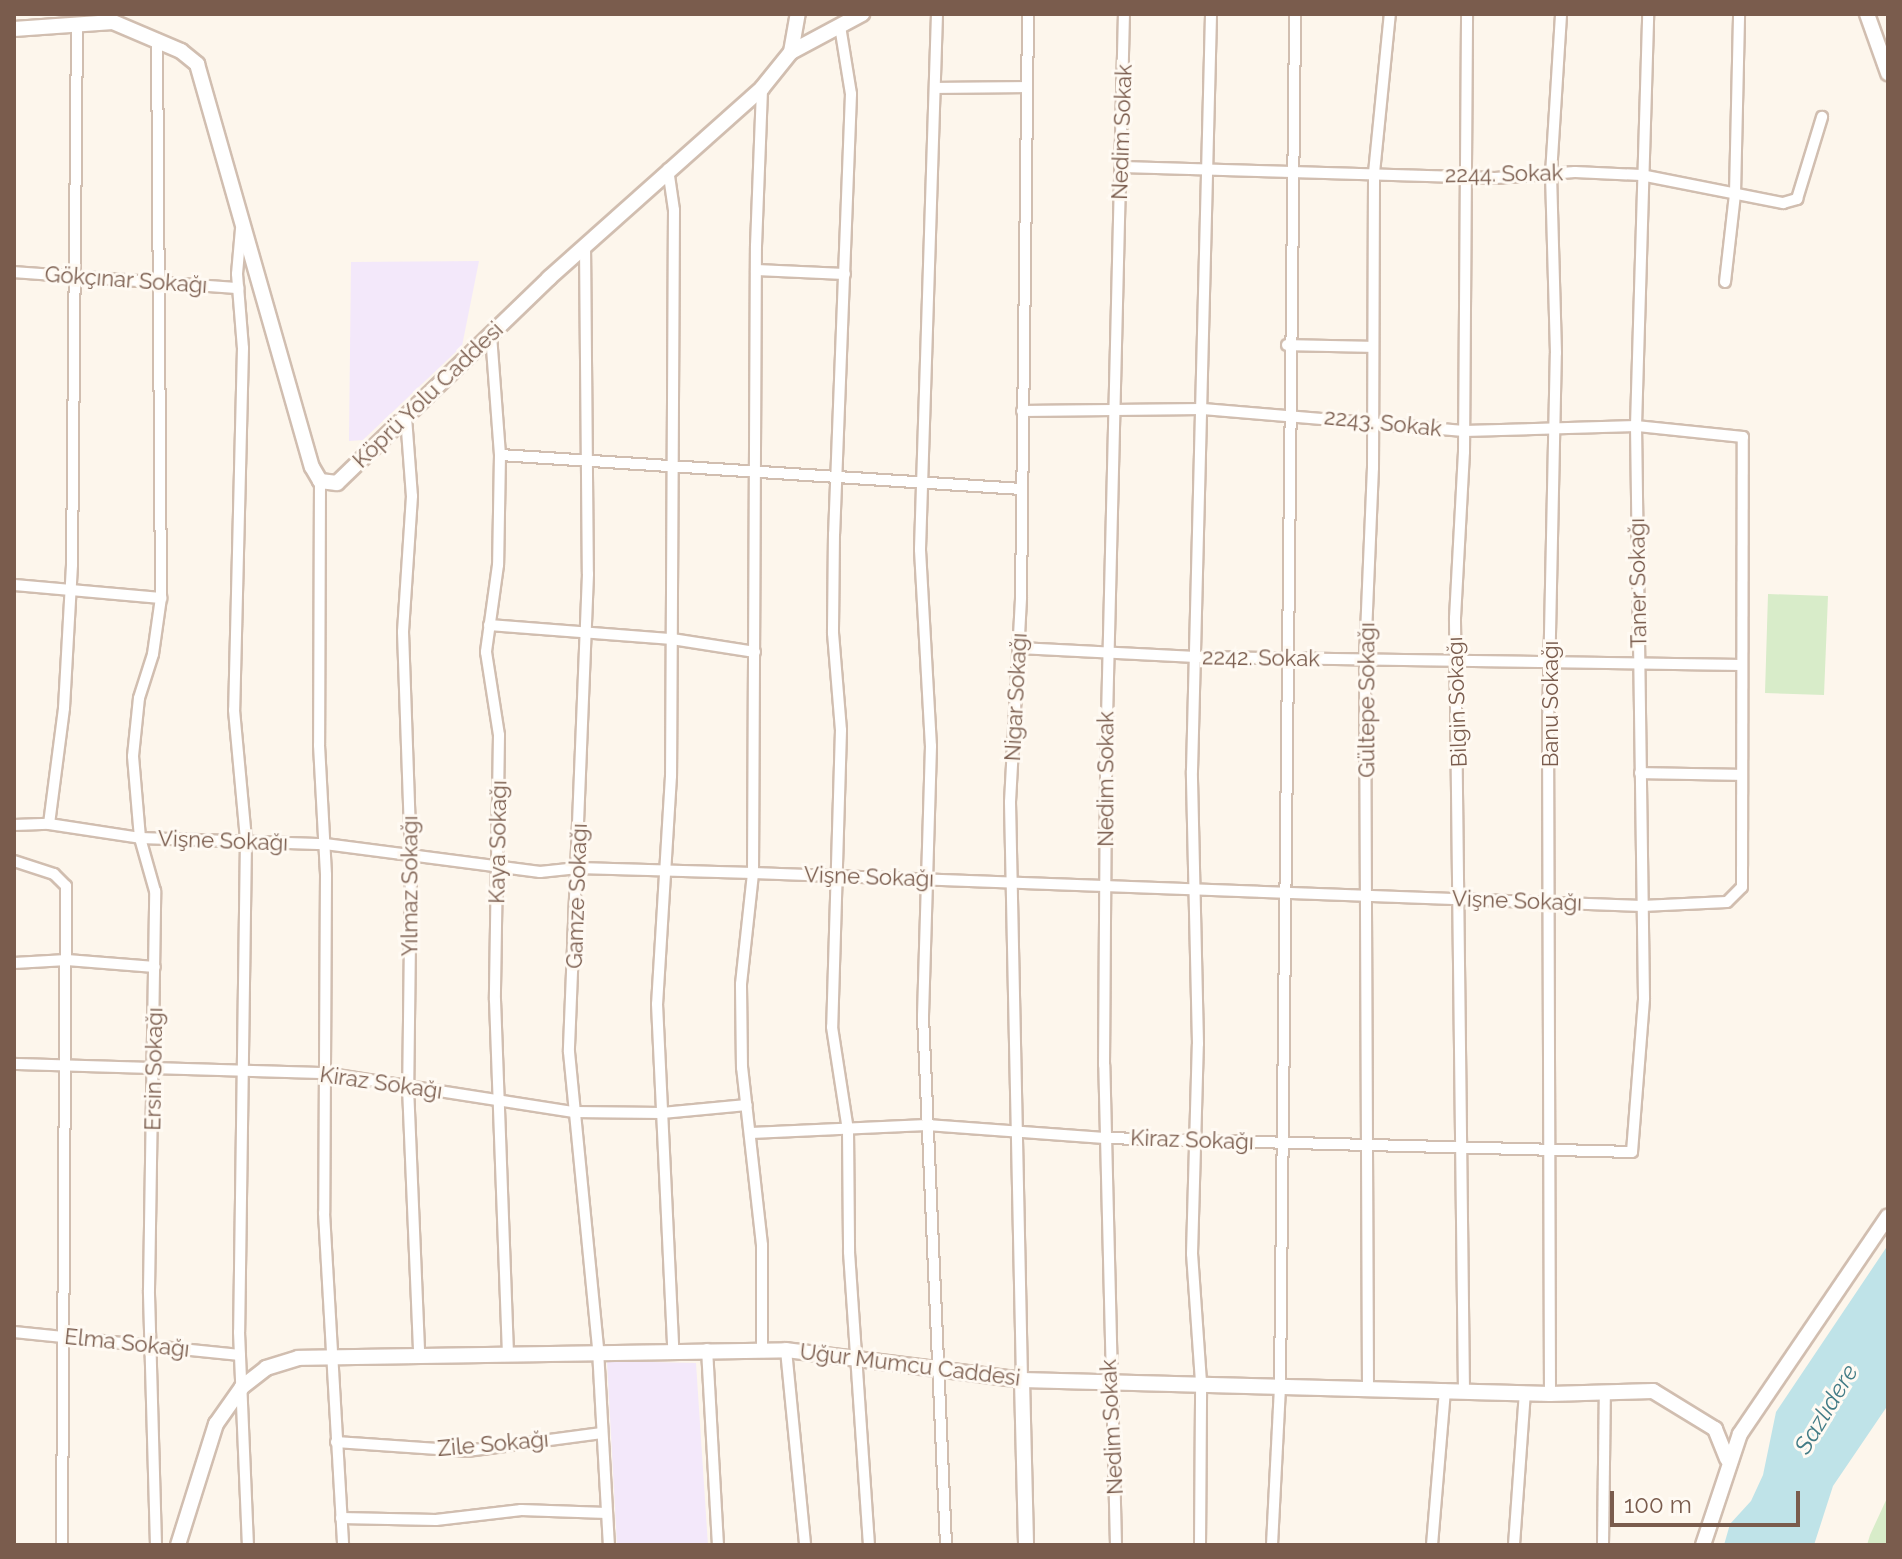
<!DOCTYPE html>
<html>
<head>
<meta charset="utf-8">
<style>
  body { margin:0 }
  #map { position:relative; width:1902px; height:1559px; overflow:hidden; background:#fdf6ec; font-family:Raleway,sans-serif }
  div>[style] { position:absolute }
  .education>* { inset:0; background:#f3e8fa }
  .green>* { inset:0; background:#d8ecc9 }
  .water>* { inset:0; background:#bfe3e8 }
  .roads { filter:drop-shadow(2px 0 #d1beb0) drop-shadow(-2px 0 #d1beb0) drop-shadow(0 2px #d1beb0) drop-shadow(0 -2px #d1beb0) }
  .street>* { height:10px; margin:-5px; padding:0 5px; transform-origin:5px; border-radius:5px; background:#fff }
  .secondary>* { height:14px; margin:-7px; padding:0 7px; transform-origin:7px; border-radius:7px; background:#fff }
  span { translate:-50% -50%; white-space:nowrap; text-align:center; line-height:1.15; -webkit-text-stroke:6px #fffaf3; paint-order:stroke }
  .street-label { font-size:22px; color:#7a5c4d }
  .water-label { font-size:24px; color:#437c86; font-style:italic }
  .frame { position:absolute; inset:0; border:16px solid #7a5c4d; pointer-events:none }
  .scale { position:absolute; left:1610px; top:1491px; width:190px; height:36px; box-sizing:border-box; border:4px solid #7a5c4d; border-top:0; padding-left:10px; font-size:24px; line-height:28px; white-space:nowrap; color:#7a5c4d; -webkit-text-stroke:6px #fffaf3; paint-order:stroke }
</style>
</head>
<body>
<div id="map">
  <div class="education">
    <i style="clip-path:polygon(479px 261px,462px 346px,363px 440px,349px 441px,351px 262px)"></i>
    <i style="clip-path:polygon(607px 1361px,696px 1363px,708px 1545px,617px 1545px)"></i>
  </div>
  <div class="green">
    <i style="clip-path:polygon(1768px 594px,1828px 596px,1824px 695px,1765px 693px)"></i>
    <i style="clip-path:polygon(1888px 1496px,1888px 1545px,1867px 1545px,1870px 1535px)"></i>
  </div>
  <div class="water">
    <i style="clip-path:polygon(1888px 1245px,1888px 1405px,1833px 1486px,1814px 1545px,1724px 1545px,1730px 1524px,1751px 1501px,1763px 1475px,1776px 1412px)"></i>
  </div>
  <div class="roads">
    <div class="street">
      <i style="left:937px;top:14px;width:536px;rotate:91.82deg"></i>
      <i style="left:920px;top:550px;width:196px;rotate:86.8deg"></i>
      <i style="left:931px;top:746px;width:270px;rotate:91.7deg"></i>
      <i style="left:923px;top:1016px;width:529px;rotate:87.51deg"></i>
      <i style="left:840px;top:26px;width:69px;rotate:80.8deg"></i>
      <i style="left:851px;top:94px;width:440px;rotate:92.2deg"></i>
      <i style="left:834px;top:534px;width:99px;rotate:90.6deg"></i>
      <i style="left:833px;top:633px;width:97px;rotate:85.3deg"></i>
      <i style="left:841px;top:730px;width:297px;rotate:91.7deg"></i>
      <i style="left:832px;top:1027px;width:104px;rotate:81.2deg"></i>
      <i style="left:848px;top:1130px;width:122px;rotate:89.5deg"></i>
      <i style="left:849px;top:1252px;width:294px;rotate:86.1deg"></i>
      <i style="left:935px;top:88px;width:92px;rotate:-0.6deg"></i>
      <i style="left:1122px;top:167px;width:373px;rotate:1.7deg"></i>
      <i style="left:1495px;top:178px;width:80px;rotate:-4.3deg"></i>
      <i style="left:1575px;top:172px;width:66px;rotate:2.6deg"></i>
      <i style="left:1641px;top:175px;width:145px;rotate:11.2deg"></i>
      <i style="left:1783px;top:203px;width:15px;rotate:-16deg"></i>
      <i style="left:1797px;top:199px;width:86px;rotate:-73deg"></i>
      <i style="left:668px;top:169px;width:41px;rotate:81.7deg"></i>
      <i style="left:674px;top:210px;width:566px;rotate:90.3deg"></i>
      <i style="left:671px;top:776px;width:228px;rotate:93.5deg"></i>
      <i style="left:657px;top:1004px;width:345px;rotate:87.3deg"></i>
      <i style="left:241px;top:229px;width:45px;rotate:95.1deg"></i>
      <i style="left:237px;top:274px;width:74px;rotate:85.4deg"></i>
      <i style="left:243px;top:348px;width:362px;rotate:91.4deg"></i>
      <i style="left:234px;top:710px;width:131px;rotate:84.7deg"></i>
      <i style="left:246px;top:840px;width:492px;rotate:90.8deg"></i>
      <i style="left:239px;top:1332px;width:213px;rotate:87.6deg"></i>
      <i style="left:585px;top:245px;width:329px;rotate:89.5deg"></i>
      <i style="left:588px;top:574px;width:478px;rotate:92.3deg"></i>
      <i style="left:569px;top:1052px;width:299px;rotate:84.4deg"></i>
      <i style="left:598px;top:1350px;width:195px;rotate:86.8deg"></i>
      <i style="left:756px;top:270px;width:89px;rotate:2.6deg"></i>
      <i style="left:14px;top:272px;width:225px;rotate:4.1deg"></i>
      <i style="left:1725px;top:282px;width:89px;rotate:-83.5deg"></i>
      <i style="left:1735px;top:194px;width:180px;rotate:-88.7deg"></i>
      <i style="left:491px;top:335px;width:120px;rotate:85.7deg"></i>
      <i style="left:500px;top:455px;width:110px;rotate:91deg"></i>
      <i style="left:498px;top:565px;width:88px;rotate:97.9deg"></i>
      <i style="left:486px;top:652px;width:84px;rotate:81.1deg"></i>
      <i style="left:499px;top:735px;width:265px;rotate:90.9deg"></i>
      <i style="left:495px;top:1000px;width:352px;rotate:87.9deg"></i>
      <i style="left:1287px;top:345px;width:86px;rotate:1.3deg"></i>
      <i style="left:406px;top:417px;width:79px;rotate:85.7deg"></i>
      <i style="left:412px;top:496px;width:136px;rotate:93.8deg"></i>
      <i style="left:403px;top:632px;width:225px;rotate:88deg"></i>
      <i style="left:411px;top:857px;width:230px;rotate:90.7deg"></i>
      <i style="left:408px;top:1087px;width:267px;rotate:87.6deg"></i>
      <i style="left:500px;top:455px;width:523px;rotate:3.73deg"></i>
      <i style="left:320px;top:481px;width:264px;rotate:90.2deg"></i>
      <i style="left:319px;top:745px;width:130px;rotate:86.9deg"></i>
      <i style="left:326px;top:875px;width:338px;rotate:90.3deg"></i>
      <i style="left:324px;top:1213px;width:333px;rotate:86.7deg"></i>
      <i style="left:14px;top:585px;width:148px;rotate:5.1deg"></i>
      <i style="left:161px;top:598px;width:559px;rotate:-90.41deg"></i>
      <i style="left:489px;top:625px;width:184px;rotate:4.4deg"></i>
      <i style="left:672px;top:639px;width:84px;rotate:8.9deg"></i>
      <i style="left:1019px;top:648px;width:177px;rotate:2.9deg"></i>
      <i style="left:1196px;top:657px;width:546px;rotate:0.84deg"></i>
      <i style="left:1640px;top:773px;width:102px;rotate:1.1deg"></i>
      <i style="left:49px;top:824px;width:117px;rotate:-82.6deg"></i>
      <i style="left:64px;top:708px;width:143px;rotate:-86.8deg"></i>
      <i style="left:72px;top:565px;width:540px;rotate:-89.47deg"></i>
      <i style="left:14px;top:825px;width:35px;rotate:-2deg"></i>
      <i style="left:49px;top:824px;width:92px;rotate:8.7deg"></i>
      <i style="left:140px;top:838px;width:185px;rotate:1.9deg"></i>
      <i style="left:325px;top:844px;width:217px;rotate:7.4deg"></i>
      <i style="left:540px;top:872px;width:38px;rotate:-6deg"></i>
      <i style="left:578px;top:868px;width:175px;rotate:1.6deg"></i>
      <i style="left:753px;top:873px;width:890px;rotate:2.13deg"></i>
      <i style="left:1642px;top:906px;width:85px;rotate:-2.7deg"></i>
      <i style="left:1727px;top:902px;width:21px;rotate:-45deg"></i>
      <i style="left:1742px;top:887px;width:450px;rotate:-89.9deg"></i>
      <i style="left:1743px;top:437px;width:108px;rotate:-174.1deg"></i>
      <i style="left:1636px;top:426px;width:172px;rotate:178.3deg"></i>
      <i style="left:1464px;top:431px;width:262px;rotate:-175.2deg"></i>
      <i style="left:1203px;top:409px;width:181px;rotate:179.4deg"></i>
      <i style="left:14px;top:861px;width:42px;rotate:18deg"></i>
      <i style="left:54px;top:874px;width:17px;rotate:45deg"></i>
      <i style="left:66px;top:886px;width:659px;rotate:90.35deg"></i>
      <i style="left:14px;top:963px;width:53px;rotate:-3.2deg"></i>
      <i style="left:67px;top:960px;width:88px;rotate:4.5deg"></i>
      <i style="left:14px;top:1064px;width:310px;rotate:1.7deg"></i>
      <i style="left:324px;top:1073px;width:253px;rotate:8.9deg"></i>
      <i style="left:574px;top:1112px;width:88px;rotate:0.7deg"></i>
      <i style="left:662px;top:1113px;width:85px;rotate:-5.4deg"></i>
      <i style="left:751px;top:1133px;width:176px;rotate:-2.6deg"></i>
      <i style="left:927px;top:1125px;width:178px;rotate:4.2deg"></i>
      <i style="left:1105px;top:1138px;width:527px;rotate:1.52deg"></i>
      <i style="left:1632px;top:1152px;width:154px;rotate:-85.5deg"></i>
      <i style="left:1644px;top:998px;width:572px;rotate:-90.8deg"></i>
      <i style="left:1636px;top:426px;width:412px;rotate:-88.3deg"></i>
      <i style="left:14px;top:1332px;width:227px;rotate:5.8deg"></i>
      <i style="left:707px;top:1349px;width:196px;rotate:86.8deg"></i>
      <i style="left:762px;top:1349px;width:104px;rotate:-90deg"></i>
      <i style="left:762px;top:1245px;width:178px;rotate:-96.4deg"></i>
      <i style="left:742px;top:1068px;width:84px;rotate:-90.7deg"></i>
      <i style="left:741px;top:984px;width:112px;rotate:-83.8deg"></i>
      <i style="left:753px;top:873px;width:627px;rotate:-89.73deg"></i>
      <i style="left:756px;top:246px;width:158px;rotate:-87.8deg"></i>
      <i style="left:786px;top:1350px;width:196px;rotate:84.4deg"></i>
      <i style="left:1022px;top:1380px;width:578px;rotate:-91.19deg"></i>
      <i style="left:1010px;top:802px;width:205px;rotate:-86.9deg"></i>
      <i style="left:1021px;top:597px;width:583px;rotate:-89.31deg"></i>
      <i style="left:1368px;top:1388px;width:730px;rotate:-90.24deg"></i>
      <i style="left:1365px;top:658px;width:190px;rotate:-87.6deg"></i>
      <i style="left:1373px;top:468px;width:295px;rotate:-89.8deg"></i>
      <i style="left:1374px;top:173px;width:160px;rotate:-84.3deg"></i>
      <i style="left:1464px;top:1391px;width:773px;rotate:-90.67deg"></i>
      <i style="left:1455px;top:618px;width:166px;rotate:-86.9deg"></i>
      <i style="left:1464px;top:452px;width:438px;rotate:-89.6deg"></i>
      <i style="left:1550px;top:1394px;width:665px;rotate:-90.17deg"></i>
      <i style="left:1548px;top:729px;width:376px;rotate:-88.8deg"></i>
      <i style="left:1556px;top:353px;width:179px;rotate:-91.6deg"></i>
      <i style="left:1551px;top:174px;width:160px;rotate:-86.4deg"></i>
      <i style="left:336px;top:1442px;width:131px;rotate:3.9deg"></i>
      <i style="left:467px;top:1451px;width:136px;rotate:-7.6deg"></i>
      <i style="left:341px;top:1518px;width:95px;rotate:1.2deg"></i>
      <i style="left:436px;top:1520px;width:86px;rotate:-6.7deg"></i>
      <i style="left:521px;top:1510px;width:86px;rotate:2deg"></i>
      <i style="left:156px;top:1545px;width:255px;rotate:-91.6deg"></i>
      <i style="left:149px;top:1290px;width:399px;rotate:-89.1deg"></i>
      <i style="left:155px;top:891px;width:55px;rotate:-105.8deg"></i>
      <i style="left:140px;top:838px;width:82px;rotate:-94.9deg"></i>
      <i style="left:133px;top:756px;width:58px;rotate:-84.1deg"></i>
      <i style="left:139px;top:698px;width:46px;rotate:-72.3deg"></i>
      <i style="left:153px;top:654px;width:57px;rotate:-81.9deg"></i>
      <i style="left:1116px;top:1545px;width:480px;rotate:-91.4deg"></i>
      <i style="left:1104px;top:1065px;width:305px;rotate:-89.6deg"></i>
      <i style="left:1106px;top:760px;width:746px;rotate:-88.62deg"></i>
      <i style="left:1200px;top:1545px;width:163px;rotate:-89.6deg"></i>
      <i style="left:1201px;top:1382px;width:128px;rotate:-94deg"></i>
      <i style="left:1192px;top:1254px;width:210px;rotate:-88.4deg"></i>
      <i style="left:1198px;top:1044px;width:273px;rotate:-91.3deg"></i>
      <i style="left:1192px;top:771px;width:757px;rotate:-88.56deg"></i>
      <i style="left:1272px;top:1545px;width:160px;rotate:-87.1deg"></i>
      <i style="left:1280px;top:1385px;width:1371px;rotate:-89.37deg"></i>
      <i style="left:1432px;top:1545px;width:156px;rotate:-85.2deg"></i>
      <i style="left:1514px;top:1545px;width:152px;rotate:-85.9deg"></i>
      <i style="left:1603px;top:1545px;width:153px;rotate:-89.3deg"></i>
    </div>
    <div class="secondary">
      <i style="left:1867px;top:14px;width:63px;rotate:70.4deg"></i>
      <i style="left:14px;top:29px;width:99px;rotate:-4deg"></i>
      <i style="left:113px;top:22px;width:74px;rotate:23.1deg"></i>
      <i style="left:181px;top:51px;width:21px;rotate:39deg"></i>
      <i style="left:197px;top:64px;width:419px;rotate:74.1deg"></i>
      <i style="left:312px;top:467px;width:16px;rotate:60deg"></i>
      <i style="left:320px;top:481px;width:17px;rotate:7deg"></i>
      <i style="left:337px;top:483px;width:295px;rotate:-44deg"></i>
      <i style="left:549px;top:278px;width:285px;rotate:-41.7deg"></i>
      <i style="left:762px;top:88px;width:46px;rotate:-51.1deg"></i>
      <i style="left:791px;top:52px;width:81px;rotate:-28.2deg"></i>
      <i style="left:791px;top:52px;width:39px;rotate:-80deg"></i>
      <i style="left:1022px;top:1380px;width:165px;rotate:88.6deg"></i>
      <i style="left:178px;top:1545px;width:127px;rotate:-72.6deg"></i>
      <i style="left:216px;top:1424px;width:45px;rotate:-54.9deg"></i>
      <i style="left:242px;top:1387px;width:31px;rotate:-38deg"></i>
      <i style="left:266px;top:1368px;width:34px;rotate:-17deg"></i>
      <i style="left:298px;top:1358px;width:488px;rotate:-0.9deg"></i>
      <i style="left:786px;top:1350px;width:238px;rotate:7.2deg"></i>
      <i style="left:1022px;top:1380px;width:528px;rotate:1.52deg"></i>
      <i style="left:1550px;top:1394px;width:103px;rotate:-1.7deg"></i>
      <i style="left:1653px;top:1391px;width:73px;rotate:31.5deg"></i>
      <i style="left:1715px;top:1429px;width:32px;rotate:68deg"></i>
      <i style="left:1703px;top:1545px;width:117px;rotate:-71.6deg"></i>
      <i style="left:1740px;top:1434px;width:263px;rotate:-55.8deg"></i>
    </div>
  </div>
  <div class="street-label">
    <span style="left:1122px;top:132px;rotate:-88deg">Nedim Sokak</span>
    <span style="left:1504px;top:174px;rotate:-1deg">2244. Sokak</span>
    <span style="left:126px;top:280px;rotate:4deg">Gökçınar Sokağı</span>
    <span style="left:428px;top:395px;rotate:-44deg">Köprü Yolu Caddesi</span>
    <span style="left:1383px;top:423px;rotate:6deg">2243. Sokak</span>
    <span style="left:1638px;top:583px;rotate:-91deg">Taner Sokağı</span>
    <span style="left:1261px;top:658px;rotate:1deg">2242. Sokak</span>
    <span style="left:1016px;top:697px;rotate:-87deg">Nigar Sokağı</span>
    <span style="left:1367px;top:700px;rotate:-90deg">Gültepe Sokağı</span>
    <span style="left:1457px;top:702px;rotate:-92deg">Bilgin Sokağı</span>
    <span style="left:1551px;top:704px;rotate:-90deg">Banu Sokağı</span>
    <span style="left:1106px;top:779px;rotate:-90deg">Nedim Sokak</span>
    <span style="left:223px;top:841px;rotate:2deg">Vişne Sokağı</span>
    <span style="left:498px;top:842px;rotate:-89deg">Kaya Sokağı</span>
    <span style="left:869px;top:877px;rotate:2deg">Vişne Sokağı</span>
    <span style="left:410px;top:886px;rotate:-90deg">Yılmaz Sokağı</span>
    <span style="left:577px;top:896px;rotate:-88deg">Gamze Sokağı</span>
    <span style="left:1517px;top:901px;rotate:2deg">Vişne Sokağı</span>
    <span style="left:154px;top:1069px;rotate:-89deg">Ersin Sokağı</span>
    <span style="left:381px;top:1083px;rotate:8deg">Kiraz Sokağı</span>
    <span style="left:1192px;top:1140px;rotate:2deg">Kiraz Sokağı</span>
    <span style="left:127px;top:1343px;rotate:6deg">Elma Sokağı</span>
    <span style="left:910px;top:1365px;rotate:7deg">Uğur Mumcu Caddesi</span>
    <span style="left:1112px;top:1427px;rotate:-93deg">Nedim Sokak</span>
    <span style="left:493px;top:1444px;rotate:-5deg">Zile Sokağı</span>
  </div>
  <div class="water-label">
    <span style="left:1826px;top:1409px;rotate:-59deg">Sazlıdere</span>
  </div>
  <div class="frame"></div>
  <div class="scale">100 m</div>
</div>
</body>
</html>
